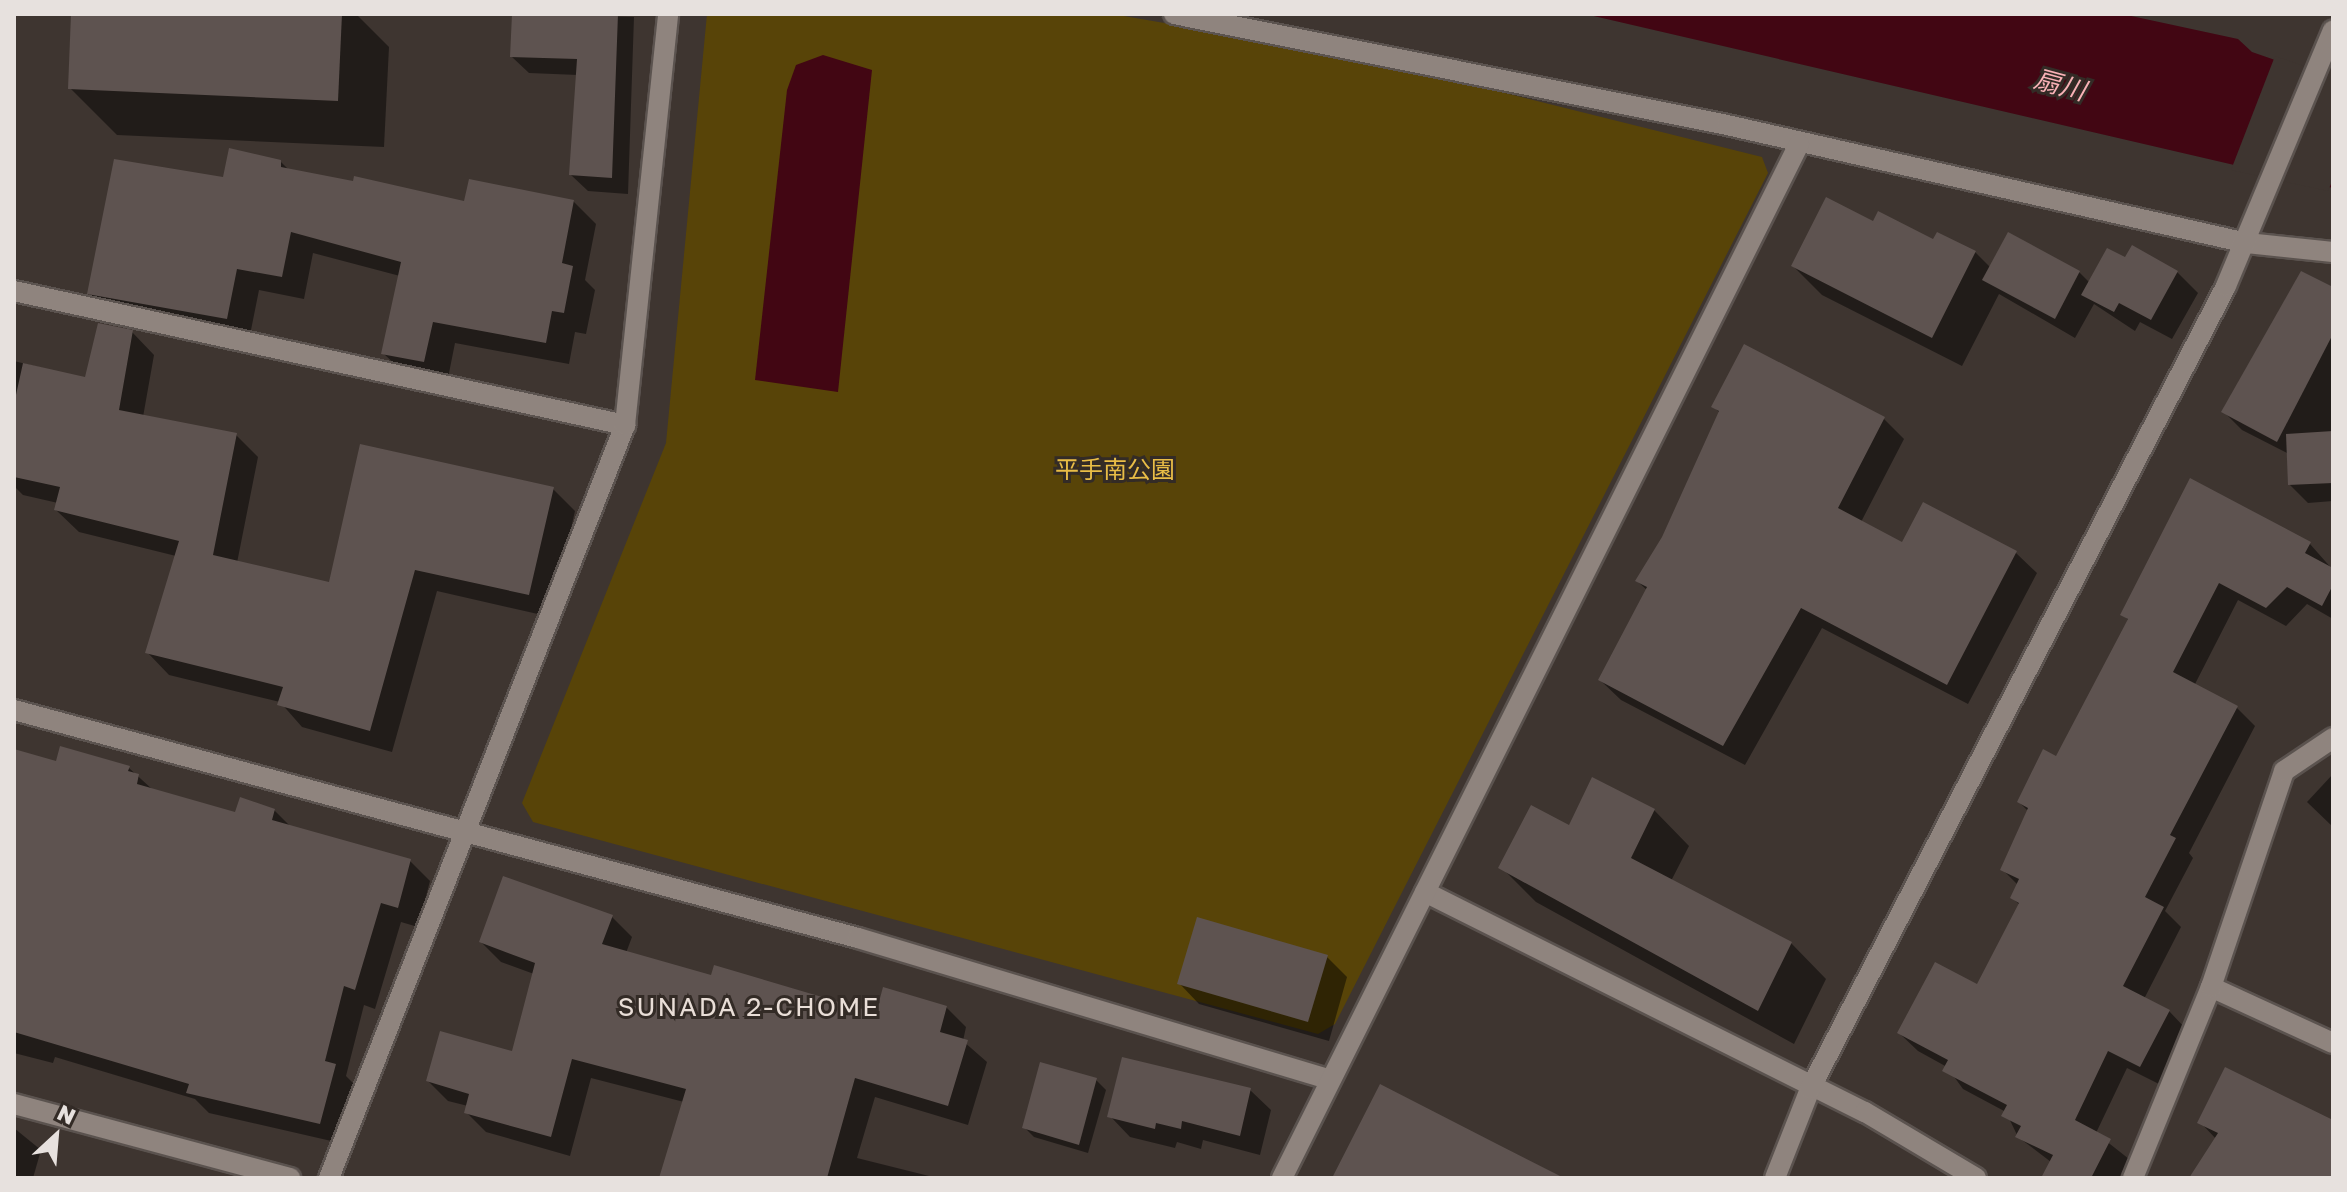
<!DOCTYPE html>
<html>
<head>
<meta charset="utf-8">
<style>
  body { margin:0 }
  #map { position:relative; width:2347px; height:1192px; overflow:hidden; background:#3e3530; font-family:"Golos Text","Noto Sans JP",sans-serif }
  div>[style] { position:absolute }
  .green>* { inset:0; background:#584408 }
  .water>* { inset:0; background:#420613 }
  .pier>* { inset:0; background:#3e3530 }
  .shadow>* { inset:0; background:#0007 }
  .building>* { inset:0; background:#5e5350 }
  .roads { filter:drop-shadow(2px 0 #5b534f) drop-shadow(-2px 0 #5b534f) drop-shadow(0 2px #5b534f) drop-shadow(0 -2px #5b534f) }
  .minor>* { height:20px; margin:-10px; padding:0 10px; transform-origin:10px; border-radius:10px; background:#8f847e }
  span { translate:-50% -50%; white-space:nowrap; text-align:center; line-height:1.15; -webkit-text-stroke:6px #332b26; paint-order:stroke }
  .park-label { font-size:24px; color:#e9bd46 }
  .water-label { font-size:26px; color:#f9b1b6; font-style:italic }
  .neighbourhood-label { font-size:26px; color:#e9ded7; letter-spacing:2px }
  .frame { position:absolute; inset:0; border:16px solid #e7e1de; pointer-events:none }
  .north { position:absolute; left:16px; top:1096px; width:80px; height:80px; -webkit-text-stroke:6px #332b26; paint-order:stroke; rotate:26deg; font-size:22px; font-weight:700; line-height:32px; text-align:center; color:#e7e1de }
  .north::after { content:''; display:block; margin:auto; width:28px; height:36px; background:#e7e1de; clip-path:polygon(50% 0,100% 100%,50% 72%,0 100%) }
</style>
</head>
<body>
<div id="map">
  <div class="green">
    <i style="clip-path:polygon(707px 14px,1112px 14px,1356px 56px,1762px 157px,1768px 173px,1335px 1024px,1318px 1034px,533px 822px,522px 803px,666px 443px)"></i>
  </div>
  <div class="water">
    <i style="clip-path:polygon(1585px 14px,2122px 14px,2238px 39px,2252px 52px,2333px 80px,2333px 188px)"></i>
    <i style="clip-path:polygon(823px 55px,872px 70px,838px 392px,755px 380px,787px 90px,796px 65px)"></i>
  </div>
  <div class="pier">
    <i style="clip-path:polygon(2275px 56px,2333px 76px,2333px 179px,2328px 191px,2231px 170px)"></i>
  </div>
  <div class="shadow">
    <i style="clip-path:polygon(73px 14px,356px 14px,389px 47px,384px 147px,117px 135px,70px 88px)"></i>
    <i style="clip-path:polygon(514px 14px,634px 17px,628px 194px,588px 191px,571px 175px,578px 75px,529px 73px,512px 57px)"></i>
    <i style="clip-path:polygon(280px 161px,289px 170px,466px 204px,573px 201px,596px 224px,585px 280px,595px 290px,586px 334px,575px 332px,569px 364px,455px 343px,447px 383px,406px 375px,383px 353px,400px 276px,313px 253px,304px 299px,259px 290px,249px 340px,111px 316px,89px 293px,224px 180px)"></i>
    <i style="clip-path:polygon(1874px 224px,1975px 252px,1991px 268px,2079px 272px,2090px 283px,2126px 260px,2177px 272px,2198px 293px,2172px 339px,2140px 322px,2135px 331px,2094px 304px,2075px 338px,1999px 294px,1962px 366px,1822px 295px,1793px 266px)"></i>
    <i style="clip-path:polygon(2333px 289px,2333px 501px,2308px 503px,2290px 485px,2289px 454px,2242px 430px,2224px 412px)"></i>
    <i style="clip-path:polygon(132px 332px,154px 355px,143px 417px,236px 435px,258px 457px,237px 563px,330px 585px,553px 489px,575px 511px,551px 617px,437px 591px,392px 752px,302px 727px,280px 702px,169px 675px,147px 652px,176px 556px,79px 532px,56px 510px,58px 503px,23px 495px,14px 486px,14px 361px,87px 379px)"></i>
    <i style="clip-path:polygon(1714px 407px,1883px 418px,1904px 439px,1861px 522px,1903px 544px,2016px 553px,2037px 573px,1968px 704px,1822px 628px,1745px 765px,1621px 700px,1600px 680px,1648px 591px,1637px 581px,1664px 538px,1720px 413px)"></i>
    <i style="clip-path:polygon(2310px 544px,2333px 570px,2333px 619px,2307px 604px,2286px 626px,2238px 600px,2194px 686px,2237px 708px,2255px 726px,2189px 853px,2193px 858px,2165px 911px,2181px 927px,2144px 999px,2169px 1011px,2187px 1030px,2159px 1084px,2127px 1068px,2096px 1133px,2129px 1159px,2119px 1178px,2059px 1178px,2051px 1162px,2018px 1137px,2006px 1112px,1963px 1089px,1947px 1067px,1918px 1051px,1899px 1033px,1977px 986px,2020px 905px,2012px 898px,2018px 885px,2003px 870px,2029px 812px,2019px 802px,2057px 758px,2129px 621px,2123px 614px)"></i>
    <i style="clip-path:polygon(14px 750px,58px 763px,129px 768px,153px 790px,237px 815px,274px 810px,291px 827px,410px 861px,430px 881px,418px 927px,401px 922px,375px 1009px,364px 1005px,346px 1076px,356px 1086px,340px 1143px,209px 1113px,195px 1099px,55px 1057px,53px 1063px,14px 1053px)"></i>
    <i style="clip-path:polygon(2333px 774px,2333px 827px,2307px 802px)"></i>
    <i style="clip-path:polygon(1654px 810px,1689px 846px,1671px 881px,1791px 943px,1826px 979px,1794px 1044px,1536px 902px,1501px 867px,1570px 828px)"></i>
    <i style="clip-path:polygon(612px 917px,632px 937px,626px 953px,712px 978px,877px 1016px,946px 1007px,966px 1027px,963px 1041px,987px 1062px,968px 1125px,875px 1097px,857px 1158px,937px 1178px,669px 1178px,684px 1102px,591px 1078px,570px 1156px,486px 1132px,466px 1112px,468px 1106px,448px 1101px,428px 1081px,513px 1054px,534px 974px,501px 962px,481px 942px)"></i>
    <i style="clip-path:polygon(1327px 957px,1347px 977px,1329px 1041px,1199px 1004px,1179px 983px)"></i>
    <i style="clip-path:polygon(1096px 1080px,1106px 1090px,1088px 1153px,1034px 1137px,1024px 1127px)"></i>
    <i style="clip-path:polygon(1250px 1090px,1271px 1110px,1260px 1155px,1203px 1140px,1201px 1149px,1177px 1142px,1175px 1148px,1130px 1137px,1110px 1116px)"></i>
    <i style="clip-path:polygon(2200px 1122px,2333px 1125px,2333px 1178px,2191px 1178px,2217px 1140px)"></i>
    <i style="clip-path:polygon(14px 1128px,41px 1150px,33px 1178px,14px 1178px)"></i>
  </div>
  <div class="building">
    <i style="clip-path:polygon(71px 14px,342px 14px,338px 101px,68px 89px)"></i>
    <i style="clip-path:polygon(512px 14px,618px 14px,612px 178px,569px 175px,577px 59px,510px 57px)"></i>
    <i style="clip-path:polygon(229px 148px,281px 160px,281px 167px,353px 181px,354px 176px,464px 201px,469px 179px,574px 200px,562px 263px,573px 266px,564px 313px,552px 311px,546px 343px,433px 322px,424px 362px,381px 354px,401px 262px,291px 232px,282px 277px,237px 269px,227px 319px,87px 294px,114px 159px,223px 177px)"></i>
    <i style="clip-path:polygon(1826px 197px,1873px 221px,1878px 211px,1933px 239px,1937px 232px,1976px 251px,1932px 338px,1791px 266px)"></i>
    <i style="clip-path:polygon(2008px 232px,2080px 271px,2055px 319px,1982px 280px)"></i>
    <i style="clip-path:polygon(2132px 245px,2178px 271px,2151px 320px,2119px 303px,2114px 312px,2081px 295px,2107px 248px,2125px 257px)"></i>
    <i style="clip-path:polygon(2301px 271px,2333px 287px,2333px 334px,2277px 442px,2221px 412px)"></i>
    <i style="clip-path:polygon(98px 323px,133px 330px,119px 410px,237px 433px,213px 555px,329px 582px,360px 444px,554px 487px,529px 595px,415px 570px,370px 731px,277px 705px,283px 687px,145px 653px,179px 541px,54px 510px,60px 487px,14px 477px,14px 404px,23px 363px,85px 377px)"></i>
    <i style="clip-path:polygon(1744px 344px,1885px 417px,1838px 508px,1902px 542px,1923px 502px,2017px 551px,1947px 685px,1801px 608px,1723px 746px,1598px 680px,1647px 587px,1635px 581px,1662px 537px,1719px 411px,1711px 407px)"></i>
    <i style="clip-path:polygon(2333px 431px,2333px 483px,2288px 485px,2286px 434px)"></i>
    <i style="clip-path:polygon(2190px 478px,2311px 542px,2305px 553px,2333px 568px,2333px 585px,2322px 606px,2287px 587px,2266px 608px,2219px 583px,2173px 672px,2238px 706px,2170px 835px,2176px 838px,2145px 897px,2164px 907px,2123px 986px,2170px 1010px,2140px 1067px,2108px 1051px,2075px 1120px,2111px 1139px,2091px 1178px,2041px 1178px,2053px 1155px,2015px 1137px,2021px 1126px,2001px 1116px,2007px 1105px,1942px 1071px,1948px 1060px,1897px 1033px,1935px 962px,1977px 984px,2019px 903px,2010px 898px,2019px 879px,2000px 870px,2028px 808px,2017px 802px,2043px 749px,2056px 756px,2128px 619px,2120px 615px)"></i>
    <i style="clip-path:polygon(60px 746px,130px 766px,128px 771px,139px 774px,137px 784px,235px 812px,240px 797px,275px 809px,272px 820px,411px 859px,398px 908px,381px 903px,355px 990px,344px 986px,325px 1061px,336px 1064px,320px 1124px,186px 1093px,189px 1084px,14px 1032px,14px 749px,56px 761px)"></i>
    <i style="clip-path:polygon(1592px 777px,1655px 809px,1631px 858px,1792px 942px,1758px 1011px,1498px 868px,1531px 805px,1569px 825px)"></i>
    <i style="clip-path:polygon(503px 876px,613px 915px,602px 944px,711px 975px,714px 965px,876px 1013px,883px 987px,947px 1006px,940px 1032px,968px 1040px,948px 1106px,855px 1078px,827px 1178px,659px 1178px,686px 1089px,572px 1059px,551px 1137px,464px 1113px,469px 1094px,426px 1081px,440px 1031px,512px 1051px,535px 963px,479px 942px)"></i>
    <i style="clip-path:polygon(1197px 917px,1328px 955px,1308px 1022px,1177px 984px)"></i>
    <i style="clip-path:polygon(1122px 1057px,1251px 1088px,1240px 1136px,1182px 1121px,1181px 1129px,1156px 1123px,1155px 1129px,1107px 1117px)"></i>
    <i style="clip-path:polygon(1040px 1062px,1097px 1078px,1079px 1145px,1022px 1128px)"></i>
    <i style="clip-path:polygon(2225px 1067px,2333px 1120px,2333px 1178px,2189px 1178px,2218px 1133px,2197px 1123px)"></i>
    <i style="clip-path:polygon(1380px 1084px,1497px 1144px,1564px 1178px,1332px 1178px)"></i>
  </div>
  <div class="roads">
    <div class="minor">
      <i style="left:1174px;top:14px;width:564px;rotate:11.35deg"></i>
      <i style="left:1727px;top:125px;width:533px;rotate:12.79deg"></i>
      <i style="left:2247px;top:243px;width:86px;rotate:6deg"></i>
      <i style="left:14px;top:291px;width:626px;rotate:12.37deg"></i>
      <i style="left:14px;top:710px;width:874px;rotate:15.12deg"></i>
      <i style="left:858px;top:938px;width:491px;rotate:16.7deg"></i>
      <i style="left:1425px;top:892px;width:492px;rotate:26.6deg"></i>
      <i style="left:1865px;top:1112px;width:129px;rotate:30.7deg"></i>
      <i style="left:2211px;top:987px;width:134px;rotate:24.7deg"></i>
      <i style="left:14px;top:1104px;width:286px;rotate:15deg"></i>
      <i style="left:329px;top:1178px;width:809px;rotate:-68.54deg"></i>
      <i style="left:625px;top:425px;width:413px;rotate:-84deg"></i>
      <i style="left:1282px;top:1178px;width:1156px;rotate:-63.43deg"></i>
      <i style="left:1775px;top:1178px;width:96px;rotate:-68.5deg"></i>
      <i style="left:1810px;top:1089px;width:904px;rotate:-62.61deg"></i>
      <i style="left:2226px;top:286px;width:277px;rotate:-67.3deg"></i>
      <i style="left:2133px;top:1178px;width:206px;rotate:-67.8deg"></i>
      <i style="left:2211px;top:987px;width:228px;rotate:-71.3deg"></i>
      <i style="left:2284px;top:771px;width:59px;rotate:-34deg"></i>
    </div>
  </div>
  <div class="park-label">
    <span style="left:1115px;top:469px">平手南公園</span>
  </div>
  <div class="water-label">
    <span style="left:2060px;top:85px;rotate:15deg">扇川</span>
  </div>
  <div class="neighbourhood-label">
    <span style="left:749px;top:1007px">SUNADA 2-CHOME</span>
  </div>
  <div class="frame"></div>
  <div class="north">N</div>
</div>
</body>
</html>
